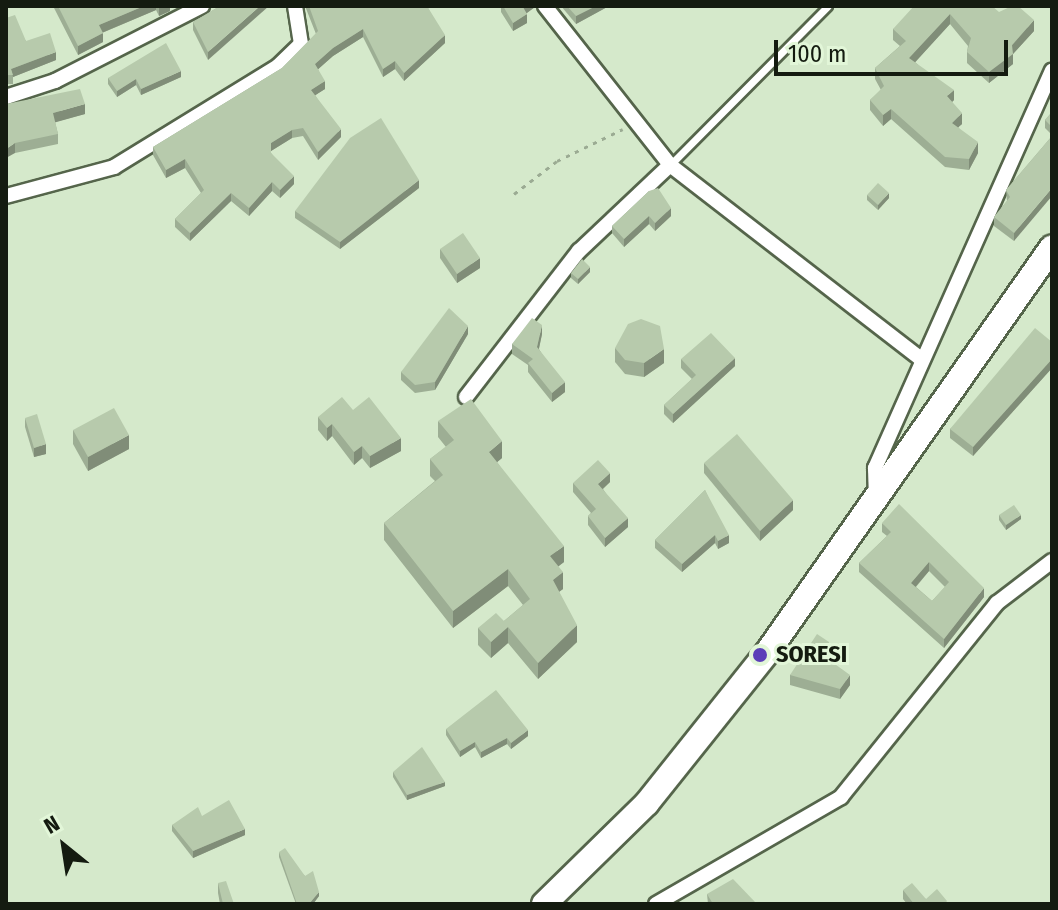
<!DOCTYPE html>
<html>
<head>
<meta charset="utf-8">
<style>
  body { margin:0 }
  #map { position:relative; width:1058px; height:910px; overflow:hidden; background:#d5e9cb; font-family:"Fira Sans Condensed",sans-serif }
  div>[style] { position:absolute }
  .path>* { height:3px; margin-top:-1.5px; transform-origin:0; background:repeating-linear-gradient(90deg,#9bab93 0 4px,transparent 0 10px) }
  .roads { filter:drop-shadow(2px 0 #55654b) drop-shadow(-2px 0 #55654b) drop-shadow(0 2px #55654b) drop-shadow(0 -2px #55654b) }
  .lane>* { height:7px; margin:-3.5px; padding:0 3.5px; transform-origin:3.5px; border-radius:3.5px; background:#fff }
  .street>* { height:14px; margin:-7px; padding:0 7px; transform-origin:7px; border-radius:7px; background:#fff }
  .highway>* { height:24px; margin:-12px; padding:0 12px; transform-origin:12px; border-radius:12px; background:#fff }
  .wall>* { inset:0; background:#9dae94 }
  .shaded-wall>* { inset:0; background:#808d78 }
  .building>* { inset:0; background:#b7caac }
  .dots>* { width:22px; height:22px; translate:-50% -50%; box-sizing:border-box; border:4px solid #e2f6d8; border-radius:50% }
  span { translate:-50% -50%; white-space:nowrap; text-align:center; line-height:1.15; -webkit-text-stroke:6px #e2f6d8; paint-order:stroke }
  .poi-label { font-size:24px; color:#141b10; font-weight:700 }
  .left { translate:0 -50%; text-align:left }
  .frame { position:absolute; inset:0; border:8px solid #141b10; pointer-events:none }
  .north { position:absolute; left:24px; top:806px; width:80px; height:80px; -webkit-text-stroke:6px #e2f6d8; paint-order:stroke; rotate:330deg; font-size:22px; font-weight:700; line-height:32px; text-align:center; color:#141b10 }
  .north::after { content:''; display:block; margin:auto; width:28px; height:36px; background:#141b10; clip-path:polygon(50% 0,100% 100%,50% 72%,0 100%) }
  .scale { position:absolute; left:774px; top:40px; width:234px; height:36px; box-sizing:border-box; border:4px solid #141b10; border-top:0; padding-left:10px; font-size:24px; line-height:28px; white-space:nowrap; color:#141b10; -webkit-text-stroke:6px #e2f6d8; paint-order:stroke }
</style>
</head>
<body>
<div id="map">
  <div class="path">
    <i style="left:514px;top:194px;width:54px;rotate:-37.5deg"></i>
    <i style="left:557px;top:161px;width:73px;rotate:-25.9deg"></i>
  </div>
  <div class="roads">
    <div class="lane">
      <i style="left:670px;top:165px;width:224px;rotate:-45.2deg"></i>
    </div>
    <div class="street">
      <i style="left:545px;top:6px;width:202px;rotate:51.8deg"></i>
      <i style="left:670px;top:165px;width:317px;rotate:37.7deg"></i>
      <i style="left:6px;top:97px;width:52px;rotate:-18.1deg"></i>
      <i style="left:55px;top:81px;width:165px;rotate:-27deg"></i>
      <i style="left:6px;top:196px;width:112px;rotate:-15deg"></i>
      <i style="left:114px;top:167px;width:193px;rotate:-31.6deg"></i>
      <i style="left:278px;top:66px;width:32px;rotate:-44deg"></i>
      <i style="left:301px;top:44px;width:38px;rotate:-99deg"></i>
      <i style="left:466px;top:397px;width:185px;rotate:-52.3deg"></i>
      <i style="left:579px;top:251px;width:125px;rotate:-43.4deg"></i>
      <i style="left:876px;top:498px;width:30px;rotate:-92deg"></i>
      <i style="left:875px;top:468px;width:435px;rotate:-66deg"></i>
      <i style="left:656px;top:904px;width:214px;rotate:-30deg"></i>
      <i style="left:841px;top:797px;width:249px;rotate:-51.2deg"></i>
      <i style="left:997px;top:603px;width:69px;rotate:-37.4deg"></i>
    </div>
    <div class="highway">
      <i style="left:544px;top:904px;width:144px;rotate:-44.4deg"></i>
      <i style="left:647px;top:803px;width:196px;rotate:-51.4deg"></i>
      <i style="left:769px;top:650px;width:492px;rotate:-54.9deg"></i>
    </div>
  </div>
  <div class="wall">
    <i style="clip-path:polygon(53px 6px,170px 6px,170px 11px,159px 16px,156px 10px,102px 33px,103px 42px,78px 55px)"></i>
    <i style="clip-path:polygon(220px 6px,208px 60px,193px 30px,193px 22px)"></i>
    <i style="clip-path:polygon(305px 6px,427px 6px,445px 43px,404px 81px,395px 69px,383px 77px,363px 37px,333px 56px,318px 69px,325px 89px,315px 95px,341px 137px,318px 160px,303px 136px,292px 138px,271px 151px,271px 153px,294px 184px,280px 198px,272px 191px,249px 216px,231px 201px,190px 241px,175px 227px,175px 219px,201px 193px,185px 168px,166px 178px,153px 155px,153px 147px,282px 68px,316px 34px)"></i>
    <i style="clip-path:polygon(501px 6px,535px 6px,535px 7px,526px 13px,527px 23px,513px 31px,501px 12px)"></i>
    <i style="clip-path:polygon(561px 6px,609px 6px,576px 24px)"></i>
    <i style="clip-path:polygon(953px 8px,999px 12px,1034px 31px,1013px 54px,1013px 64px,989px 83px,967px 63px,967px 52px,968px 46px,950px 24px,915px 62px,954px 100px,952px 102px,962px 124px,958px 127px,978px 153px,969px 170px,945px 167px,891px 119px,883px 126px,870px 110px,870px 100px,881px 90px,875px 79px,875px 68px,900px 46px,893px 40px,893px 29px)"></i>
    <i style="clip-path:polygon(6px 18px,26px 41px,56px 60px,13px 77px,13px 84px,6px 84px)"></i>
    <i style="clip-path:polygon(181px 77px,141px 95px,136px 85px,117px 97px,108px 84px,108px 78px)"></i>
    <i style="clip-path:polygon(6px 104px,85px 114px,55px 122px,58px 134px,58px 144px,15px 153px)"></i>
    <i style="clip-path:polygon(1052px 112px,1052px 135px,1045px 128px,1045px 120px)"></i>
    <i style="clip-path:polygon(1052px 136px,1014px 241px,994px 226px,994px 217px,1007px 201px,1006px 190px)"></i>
    <i style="clip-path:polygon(419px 188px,340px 249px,295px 218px,295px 211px)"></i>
    <i style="clip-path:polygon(649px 191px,671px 216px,655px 231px,649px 224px,624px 247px,612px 233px,612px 226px)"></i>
    <i style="clip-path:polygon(867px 195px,889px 198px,878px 210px,867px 200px)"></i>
    <i style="clip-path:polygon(440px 249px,480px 268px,457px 283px,440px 258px)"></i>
    <i style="clip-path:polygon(590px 272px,578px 284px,571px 278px,571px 273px)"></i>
    <i style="clip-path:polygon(468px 334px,435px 390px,415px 393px,401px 380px,401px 372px)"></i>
    <i style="clip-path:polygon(542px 334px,539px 349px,565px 392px,552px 402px,528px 372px,528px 365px,512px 354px,512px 344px)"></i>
    <i style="clip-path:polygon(1052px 342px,1052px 368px,973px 456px,950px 438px,950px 429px)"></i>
    <i style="clip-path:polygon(615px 348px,664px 363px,644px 377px,625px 374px,615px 362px)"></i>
    <i style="clip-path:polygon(681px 359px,735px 366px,673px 423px,664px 414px,664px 405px,692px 379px,681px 368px)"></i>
    <i style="clip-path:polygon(353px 410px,401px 451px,370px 468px,362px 458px,354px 465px,332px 436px,327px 441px,318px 430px,318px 417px)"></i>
    <i style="clip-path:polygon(25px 418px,46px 454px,34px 457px,25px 427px)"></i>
    <i style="clip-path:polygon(438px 421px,502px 458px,497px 462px,564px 562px,558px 566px,563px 589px,559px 592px,577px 642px,538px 679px,508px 643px,491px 658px,478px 645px,478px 628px,504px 621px,523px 605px,508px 586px,453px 628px,384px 540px,384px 523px,435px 481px,430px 476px,430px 459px,446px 447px,438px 437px)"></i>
    <i style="clip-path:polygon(73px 430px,129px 449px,88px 471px,73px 444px)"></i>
    <i style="clip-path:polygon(704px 463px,793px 510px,760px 541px,704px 473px)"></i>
    <i style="clip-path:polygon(610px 482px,603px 489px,628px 527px,605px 547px,588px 525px,588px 516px,591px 513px,573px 492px,573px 483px)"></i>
    <i style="clip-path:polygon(705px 490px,729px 543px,718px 549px,715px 543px,682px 572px,655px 548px,655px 540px)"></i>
    <i style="clip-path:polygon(999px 515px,1021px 519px,1006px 530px,999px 520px)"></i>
    <i style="clip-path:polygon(evenodd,882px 523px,984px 597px,944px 648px,859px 572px,859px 563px,887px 536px,882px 532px,882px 523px,929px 571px,945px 587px,932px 601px,916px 587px,929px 571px)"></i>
    <i style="clip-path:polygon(829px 651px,825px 657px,850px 685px,840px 699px,790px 685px,790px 675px)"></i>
    <i style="clip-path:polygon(446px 729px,528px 736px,511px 749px,507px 744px,481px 758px,475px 747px,460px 757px,446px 735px)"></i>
    <i style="clip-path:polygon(393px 772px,445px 786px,407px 800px,393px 777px)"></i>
    <i style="clip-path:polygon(202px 816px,245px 835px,193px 858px,172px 831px,172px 825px)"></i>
    <i style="clip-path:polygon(279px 852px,305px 876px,319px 896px,313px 904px,296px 904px,279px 857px)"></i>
    <i style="clip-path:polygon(218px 883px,234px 904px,220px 904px,218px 893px)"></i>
    <i style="clip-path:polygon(903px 890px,926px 899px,947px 904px,907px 904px,903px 899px)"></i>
    <i style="clip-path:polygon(707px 894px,756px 904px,708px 904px)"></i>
  </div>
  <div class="shaded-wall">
    <i style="clip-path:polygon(144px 6px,156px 6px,156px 10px,99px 34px,99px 25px)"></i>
    <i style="clip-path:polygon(162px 6px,170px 6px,170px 11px,159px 16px,159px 7px)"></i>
    <i style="clip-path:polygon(260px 6px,269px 6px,208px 60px,208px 52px)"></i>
    <i style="clip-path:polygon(525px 6px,535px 6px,535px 7px,523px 16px,523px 7px)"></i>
    <i style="clip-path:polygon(596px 6px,609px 6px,576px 24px,576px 16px)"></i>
    <i style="clip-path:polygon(527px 14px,527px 23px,513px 31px,513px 23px)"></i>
    <i style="clip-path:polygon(950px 14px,950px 24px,909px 69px,909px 58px)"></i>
    <i style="clip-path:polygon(1034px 20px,1034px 31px,1013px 54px,1013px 64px,989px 83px,989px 72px)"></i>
    <i style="clip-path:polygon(363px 29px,363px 37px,333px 56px,315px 72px,315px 64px,333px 48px)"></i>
    <i style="clip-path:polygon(103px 33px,103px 42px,78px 55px,78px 46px)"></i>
    <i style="clip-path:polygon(445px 35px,445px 43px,404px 81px,404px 73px)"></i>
    <i style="clip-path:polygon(56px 52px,56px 60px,13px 77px,11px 69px)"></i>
    <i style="clip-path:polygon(395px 61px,395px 69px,383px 77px,383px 69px)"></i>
    <i style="clip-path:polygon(181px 71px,181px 77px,141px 95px,141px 89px)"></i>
    <i style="clip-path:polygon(136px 79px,136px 85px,117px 97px,117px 91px)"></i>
    <i style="clip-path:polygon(325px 81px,325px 89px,311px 98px,311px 90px)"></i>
    <i style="clip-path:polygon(954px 90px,954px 100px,947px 107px,947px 96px)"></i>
    <i style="clip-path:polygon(85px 104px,85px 114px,53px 123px,53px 113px)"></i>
    <i style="clip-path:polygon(891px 109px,891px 119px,883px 126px,883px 115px)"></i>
    <i style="clip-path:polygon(962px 113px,962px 124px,952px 133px,952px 123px)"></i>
    <i style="clip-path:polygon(341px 129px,341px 137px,318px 160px,318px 152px)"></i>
    <i style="clip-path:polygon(292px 130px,292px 138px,271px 151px,271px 143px)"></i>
    <i style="clip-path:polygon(978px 142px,978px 153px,969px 170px,969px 159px)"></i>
    <i style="clip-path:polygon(15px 143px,15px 153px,6px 158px,6px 149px)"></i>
    <i style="clip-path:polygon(185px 159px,185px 168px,166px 178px,166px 170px)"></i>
    <i style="clip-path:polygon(294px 176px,294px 184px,280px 198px,280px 190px)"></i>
    <i style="clip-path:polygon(419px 180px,419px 188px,340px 249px,340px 242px)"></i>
    <i style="clip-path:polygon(272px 182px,272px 191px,249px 216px,249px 208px)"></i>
    <i style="clip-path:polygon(1052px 188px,1052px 196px,1014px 241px,1014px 233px)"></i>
    <i style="clip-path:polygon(231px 193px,231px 201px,190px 241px,190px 233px)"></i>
    <i style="clip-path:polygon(889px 193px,889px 198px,878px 210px,878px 205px)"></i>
    <i style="clip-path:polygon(671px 208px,671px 216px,655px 231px,655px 223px)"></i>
    <i style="clip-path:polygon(649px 216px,649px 224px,624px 247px,624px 239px)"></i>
    <i style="clip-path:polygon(480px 258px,480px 268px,457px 283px,457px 274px)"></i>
    <i style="clip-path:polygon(590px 267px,590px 272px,578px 284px,578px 279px)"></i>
    <i style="clip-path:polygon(542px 325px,542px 334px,537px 357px,537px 347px)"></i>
    <i style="clip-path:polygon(468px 326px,468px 334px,435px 390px,435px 382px)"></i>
    <i style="clip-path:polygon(664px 349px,664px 363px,644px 377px,644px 363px)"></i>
    <i style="clip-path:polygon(735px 358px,735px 366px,673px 423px,673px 414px)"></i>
    <i style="clip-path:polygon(1052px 359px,1052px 368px,973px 456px,973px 447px)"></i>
    <i style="clip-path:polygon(565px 382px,565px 392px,552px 402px,552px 393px)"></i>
    <i style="clip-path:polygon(332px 424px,332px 436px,327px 441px,327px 428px)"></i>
    <i style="clip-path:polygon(129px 435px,129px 449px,88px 471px,88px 457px)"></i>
    <i style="clip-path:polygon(401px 438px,401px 451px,370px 468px,370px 456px)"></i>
    <i style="clip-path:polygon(502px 441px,502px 458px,489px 469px,489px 452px)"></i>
    <i style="clip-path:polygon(46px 444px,46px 454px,34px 457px,34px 448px)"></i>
    <i style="clip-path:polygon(362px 446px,362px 458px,354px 465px,354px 452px)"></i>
    <i style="clip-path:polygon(610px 473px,610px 482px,598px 493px,598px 484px)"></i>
    <i style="clip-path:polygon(793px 500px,793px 510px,760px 541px,760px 531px)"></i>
    <i style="clip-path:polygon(1021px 515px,1021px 519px,1006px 530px,1006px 525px)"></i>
    <i style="clip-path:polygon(628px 518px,628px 527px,605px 547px,605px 538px)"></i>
    <i style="clip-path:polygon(715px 535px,715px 543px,682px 572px,682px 564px)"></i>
    <i style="clip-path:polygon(729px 535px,729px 543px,718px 549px,718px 541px)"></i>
    <i style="clip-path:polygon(564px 546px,564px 562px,550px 573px,550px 556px)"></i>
    <i style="clip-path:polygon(929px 562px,929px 571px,911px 592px,911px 583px)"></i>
    <i style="clip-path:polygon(508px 569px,508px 586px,453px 628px,453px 611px)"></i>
    <i style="clip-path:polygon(563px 572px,563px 589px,553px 596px,553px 580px)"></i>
    <i style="clip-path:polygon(984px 588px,984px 597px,944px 648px,944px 639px)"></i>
    <i style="clip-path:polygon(577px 625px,577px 642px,538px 679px,538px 663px)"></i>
    <i style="clip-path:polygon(508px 627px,508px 643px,491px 658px,491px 642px)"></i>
    <i style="clip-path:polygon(829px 642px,829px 651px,821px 663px,821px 654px)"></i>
    <i style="clip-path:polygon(850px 675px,850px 685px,840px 699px,840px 689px)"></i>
    <i style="clip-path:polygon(528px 730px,528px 736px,511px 749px,511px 743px)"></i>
    <i style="clip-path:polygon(507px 738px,507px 744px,481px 758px,481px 752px)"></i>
    <i style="clip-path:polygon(475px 742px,475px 747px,460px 757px,460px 751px)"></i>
    <i style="clip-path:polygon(445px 782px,445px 786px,407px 800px,407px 795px)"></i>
    <i style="clip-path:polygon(245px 829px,245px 835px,193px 858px,193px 851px)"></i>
    <i style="clip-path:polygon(319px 892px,319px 896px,313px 904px,309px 904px)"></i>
  </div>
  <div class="building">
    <i style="clip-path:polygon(58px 6px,144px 6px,99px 25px,103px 33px,78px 46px)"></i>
    <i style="clip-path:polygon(220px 6px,260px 6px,208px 52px,193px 22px)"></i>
    <i style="clip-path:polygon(309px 6px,427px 6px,445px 35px,404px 73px,395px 61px,383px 69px,363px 29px,333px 48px,315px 64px,325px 81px,311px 90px,341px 129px,318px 152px,303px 128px,292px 130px,271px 143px,271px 153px,294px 176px,280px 190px,272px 182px,249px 208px,231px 193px,190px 233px,175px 219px,204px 190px,185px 159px,166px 170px,153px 147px,282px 68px,318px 31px)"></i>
    <i style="clip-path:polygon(503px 6px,525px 6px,523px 7px,527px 14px,513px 23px)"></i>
    <i style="clip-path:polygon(567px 6px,596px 6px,576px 16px)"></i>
    <i style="clip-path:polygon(914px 6px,951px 6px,953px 8px,956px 6px,992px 6px,999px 12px,1012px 6px,1018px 6px,1034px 20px,1012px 45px,1013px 54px,989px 72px,967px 52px,971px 38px,950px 14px,909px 58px,954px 90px,947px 96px,962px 113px,952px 123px,978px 142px,969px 159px,945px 157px,891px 109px,883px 115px,870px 100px,884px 86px,875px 68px,906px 41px,893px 29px)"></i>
    <i style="clip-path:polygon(15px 15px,26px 41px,50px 33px,56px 52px,11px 69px,13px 75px,6px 75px,6px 18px)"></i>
    <i style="clip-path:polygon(166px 43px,181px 71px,141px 89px,136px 79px,117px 91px,108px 78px)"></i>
    <i style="clip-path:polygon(80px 89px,85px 104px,53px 113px,58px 134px,15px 143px,6px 149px,6px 104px)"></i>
    <i style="clip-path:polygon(1052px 112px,1052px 127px,1045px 120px)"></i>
    <i style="clip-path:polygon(381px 118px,419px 180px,340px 242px,295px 211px,350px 138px)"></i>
    <i style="clip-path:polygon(1052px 136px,1052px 188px,1014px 233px,994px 217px,1010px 197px,1006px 190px)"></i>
    <i style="clip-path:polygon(878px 183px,889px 193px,878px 205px,867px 195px)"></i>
    <i style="clip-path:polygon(658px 188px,671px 208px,655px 223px,649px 216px,624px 239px,612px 226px,649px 191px)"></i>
    <i style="clip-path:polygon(463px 233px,480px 258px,457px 274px,440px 249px)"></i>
    <i style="clip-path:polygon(582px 259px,590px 267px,578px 279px,571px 273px)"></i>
    <i style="clip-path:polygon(449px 308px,468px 326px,435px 382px,415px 385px,401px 372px)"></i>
    <i style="clip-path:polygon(532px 318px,542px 325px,537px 347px,565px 382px,552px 393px,528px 363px,533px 359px,512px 344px)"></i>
    <i style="clip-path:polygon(641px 319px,660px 326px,664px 349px,644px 363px,625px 360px,615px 348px,628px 324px)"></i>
    <i style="clip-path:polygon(1035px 328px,1052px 342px,1052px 359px,973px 447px,950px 429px)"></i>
    <i style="clip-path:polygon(711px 333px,735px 358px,673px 414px,664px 405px,696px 375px,681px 359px)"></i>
    <i style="clip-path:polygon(342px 397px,353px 410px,369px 397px,401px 438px,370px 456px,362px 446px,354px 452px,332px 424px,327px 428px,318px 417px)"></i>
    <i style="clip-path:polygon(471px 399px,502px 441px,489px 452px,564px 546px,550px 556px,563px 572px,553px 580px,577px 625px,538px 663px,508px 627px,491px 642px,478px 628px,496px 613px,504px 621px,530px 599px,508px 569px,453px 611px,384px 523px,443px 475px,430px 459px,454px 440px,438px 421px)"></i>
    <i style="clip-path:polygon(114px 408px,129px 435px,88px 457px,73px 430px)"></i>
    <i style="clip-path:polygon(37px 414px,46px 444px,34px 448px,25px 418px)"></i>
    <i style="clip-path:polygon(737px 434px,793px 500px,760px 531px,704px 463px)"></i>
    <i style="clip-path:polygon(598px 460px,610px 473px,598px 484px,628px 518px,605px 538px,588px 516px,596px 509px,573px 483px)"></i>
    <i style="clip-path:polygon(705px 490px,729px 535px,718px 541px,715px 535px,682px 564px,655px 540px)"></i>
    <i style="clip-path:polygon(evenodd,899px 504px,984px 588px,944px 639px,859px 563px,891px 532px,882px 523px,899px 504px,929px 562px,949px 582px,932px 601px,911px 583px,929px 562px)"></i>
    <i style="clip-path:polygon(1014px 505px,1021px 515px,1006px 525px,999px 515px)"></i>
    <i style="clip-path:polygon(817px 634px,829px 642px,821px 654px,850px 675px,840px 689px,790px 675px)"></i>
    <i style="clip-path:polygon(496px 690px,528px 730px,511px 743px,507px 738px,481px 752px,475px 742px,460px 751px,446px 729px)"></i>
    <i style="clip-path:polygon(422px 747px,445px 782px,407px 795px,393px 772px)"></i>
    <i style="clip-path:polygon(229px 800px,245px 829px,193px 851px,172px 825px,198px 807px,202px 816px)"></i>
    <i style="clip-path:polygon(285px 848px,305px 876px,313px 871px,319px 892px,309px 904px,297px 904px,279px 852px)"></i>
    <i style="clip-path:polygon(733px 879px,756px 903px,754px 904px,713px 904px,707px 894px)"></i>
    <i style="clip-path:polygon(226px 881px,234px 904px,223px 904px,218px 883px)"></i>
    <i style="clip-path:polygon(912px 883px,926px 899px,937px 889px,947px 901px,945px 904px,914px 904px,903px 890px)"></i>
  </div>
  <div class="dots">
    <i style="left:760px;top:655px;background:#5b3fb8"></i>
  </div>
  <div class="poi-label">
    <span class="left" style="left:776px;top:655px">SORESI</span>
  </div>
  <div class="frame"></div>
  <div class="north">N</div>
  <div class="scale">100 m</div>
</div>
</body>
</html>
